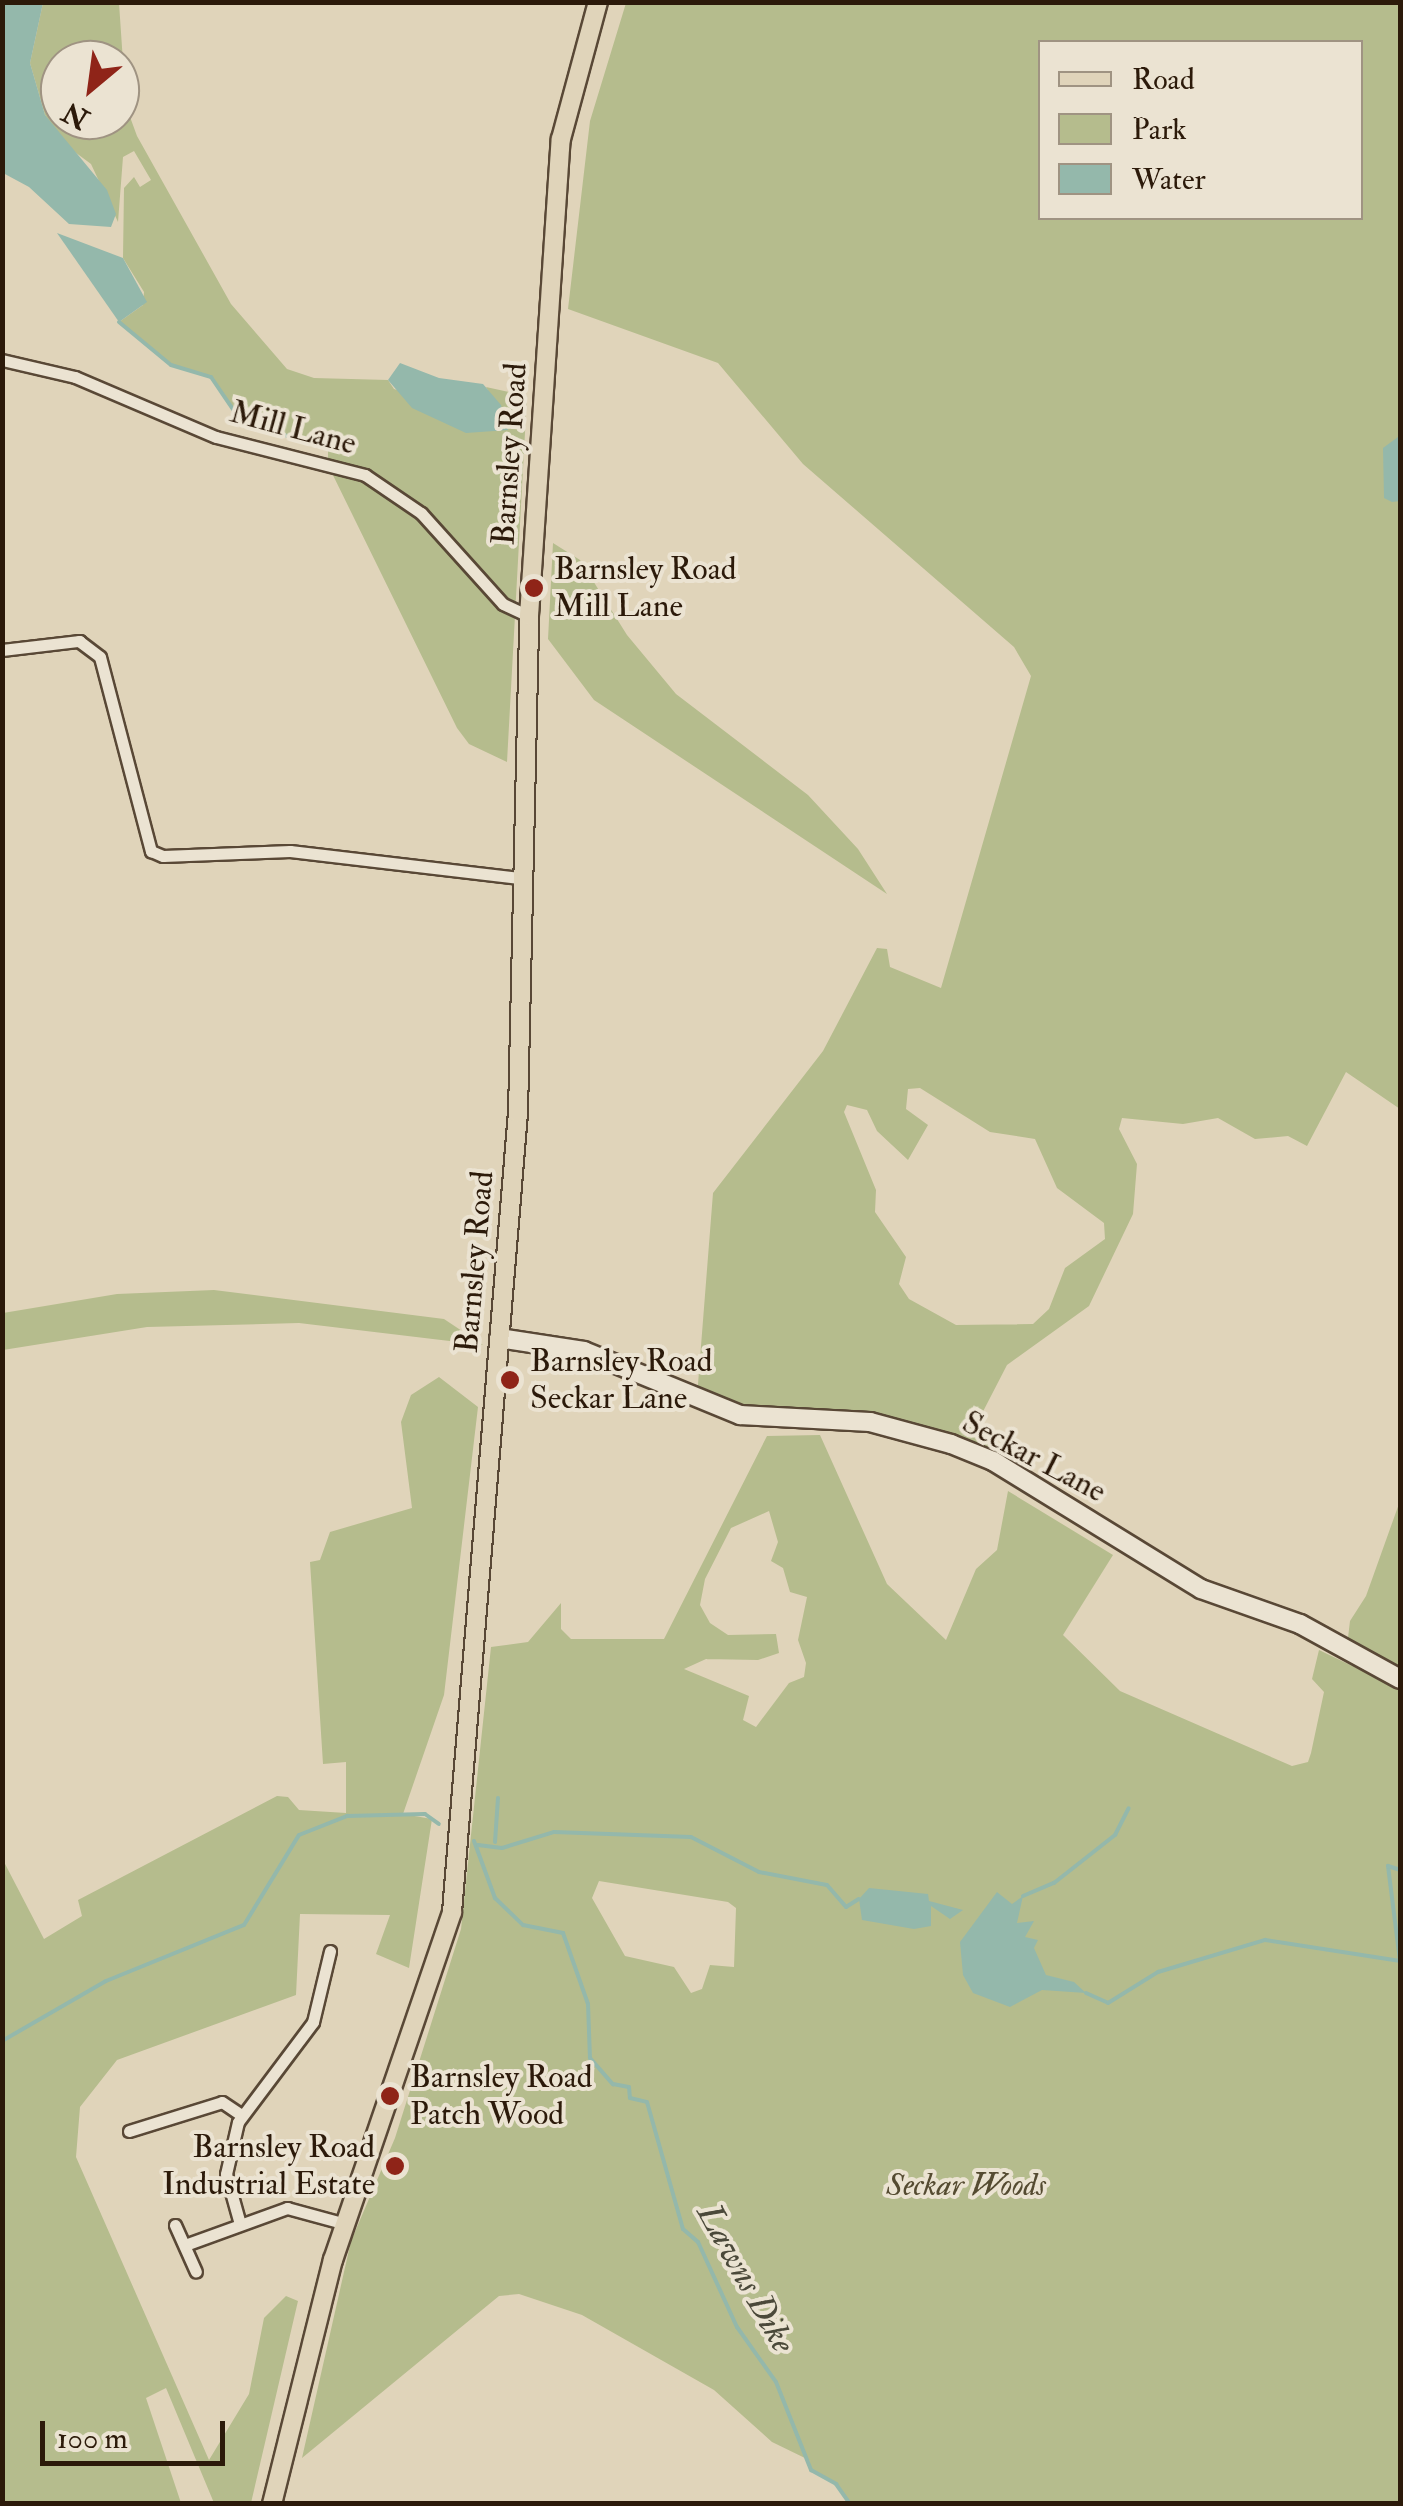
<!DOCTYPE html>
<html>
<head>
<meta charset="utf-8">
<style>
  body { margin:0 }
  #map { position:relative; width:1403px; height:2506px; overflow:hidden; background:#e0d4ba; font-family:"IM FELL Double Pica",serif }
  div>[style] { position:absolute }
  .green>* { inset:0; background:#b5bc8d }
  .water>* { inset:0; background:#94b8ab }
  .stream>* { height:4px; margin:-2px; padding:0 2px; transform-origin:2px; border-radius:2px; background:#94b8ab }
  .roads { filter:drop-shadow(2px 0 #594836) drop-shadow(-2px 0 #594836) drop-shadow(0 2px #594836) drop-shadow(0 -2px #594836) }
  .street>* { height:11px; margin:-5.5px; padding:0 5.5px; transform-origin:5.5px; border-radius:5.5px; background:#ebe3d2 }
  .secondary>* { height:18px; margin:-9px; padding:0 9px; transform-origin:9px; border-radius:9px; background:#ebe3d2 }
  .primary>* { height:18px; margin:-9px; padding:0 9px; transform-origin:9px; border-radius:9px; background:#e0d4ba }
  .dots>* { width:28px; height:28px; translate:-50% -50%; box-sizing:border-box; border:5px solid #ebe3d2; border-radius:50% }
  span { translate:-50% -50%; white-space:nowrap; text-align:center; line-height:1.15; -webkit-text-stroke:8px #ebe3d2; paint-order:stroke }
  .street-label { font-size:32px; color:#2c1a0a }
  .poi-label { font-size:32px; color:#2c1a0a }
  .left { translate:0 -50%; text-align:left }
  .right { translate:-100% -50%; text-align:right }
  .park-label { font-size:32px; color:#554b31; font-style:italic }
  .water-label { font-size:35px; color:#4b493a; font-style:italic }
  .frame { position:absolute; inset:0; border:5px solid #2c1a0a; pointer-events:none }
  .legend { position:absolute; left:1038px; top:40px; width:325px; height:180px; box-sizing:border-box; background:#ebe3d2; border:2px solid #9f9382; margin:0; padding:12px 18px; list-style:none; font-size:30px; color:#2c1a0a }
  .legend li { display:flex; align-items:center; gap:20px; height:50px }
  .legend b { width:50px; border:2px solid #9f9382 }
  .north { position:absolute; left:40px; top:40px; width:100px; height:100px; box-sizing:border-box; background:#ebe3d2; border:2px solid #9f9382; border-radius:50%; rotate:209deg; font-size:28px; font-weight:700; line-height:40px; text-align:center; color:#2c1a0a }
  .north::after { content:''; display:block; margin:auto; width:35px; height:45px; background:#8f2418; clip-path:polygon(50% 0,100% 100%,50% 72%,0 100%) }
  .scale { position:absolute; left:40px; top:2421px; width:185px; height:45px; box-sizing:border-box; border:5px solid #2c1a0a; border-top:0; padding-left:12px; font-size:30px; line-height:35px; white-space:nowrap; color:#2c1a0a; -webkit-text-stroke:8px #ebe3d2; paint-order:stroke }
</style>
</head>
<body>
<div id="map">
  <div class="green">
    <i style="clip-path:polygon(evenodd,43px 3px,119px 3px,126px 106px,137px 136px,231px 304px,287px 369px,314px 378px,388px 380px,394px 389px,508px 426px,486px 387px,527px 396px,507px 762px,469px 744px,457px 728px,328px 465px,328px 447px,243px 424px,211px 377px,171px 365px,119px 322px,143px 305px,144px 292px,123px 258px,124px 188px,134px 177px,140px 187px,151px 180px,134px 151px,123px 157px,118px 222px,91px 164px,60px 141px,45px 115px,30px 63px,43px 3px,60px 60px,120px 60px,120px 120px,60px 120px,60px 60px)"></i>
    <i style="clip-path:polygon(evenodd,626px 3px,1400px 3px,1400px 1109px,1346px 1072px,1307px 1146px,1288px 1136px,1255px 1139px,1218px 1118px,1183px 1124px,1122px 1118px,1119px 1129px,1137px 1164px,1133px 1214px,1089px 1306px,1007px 1365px,975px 1427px,999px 1446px,993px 1461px,911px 1430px,785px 1422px,697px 1397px,713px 1193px,823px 1051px,877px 948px,887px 949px,890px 967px,941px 988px,1031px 676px,1014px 647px,803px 464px,718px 363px,568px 309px,590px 121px,626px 3px,1040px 42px,1360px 42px,1360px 218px,1040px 218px,1040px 42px,626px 3px,920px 1088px,990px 1132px,1035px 1139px,1057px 1188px,1104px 1223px,1105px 1239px,1065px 1268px,1049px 1309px,1033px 1324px,956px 1325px,909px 1299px,899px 1284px,906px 1257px,875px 1212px,876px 1190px,844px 1112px,847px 1105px,867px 1110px,877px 1131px,908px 1160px,928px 1125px,906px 1109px,908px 1089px,920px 1088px)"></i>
    <i style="clip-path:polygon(553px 543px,580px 560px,627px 635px,676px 694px,808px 795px,858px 849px,887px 894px,594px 700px,548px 639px)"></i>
    <i style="clip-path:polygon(214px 1290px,444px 1319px,483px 1345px,299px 1323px,147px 1327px,3px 1350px,3px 1313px,117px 1294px)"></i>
    <i style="clip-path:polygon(439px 1377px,478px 1407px,444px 1695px,403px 1814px,432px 1819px,409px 1968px,376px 1954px,390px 1915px,300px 1914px,296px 1995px,117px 2060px,80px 2107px,76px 2157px,209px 2460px,249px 2394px,264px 2318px,286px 2296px,298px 2301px,251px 2503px,214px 2503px,166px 2388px,146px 2398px,181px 2503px,3px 2503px,3px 1860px,44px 1939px,82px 1916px,78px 1900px,277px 1796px,288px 1797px,299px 1810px,346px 1813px,346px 1762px,323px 1764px,310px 1562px,320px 1560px,330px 1532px,412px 1508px,401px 1422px,411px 1395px)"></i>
    <i style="clip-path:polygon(evenodd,820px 1435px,887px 1584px,946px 1640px,976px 1569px,997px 1550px,1008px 1491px,1113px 1555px,1063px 1635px,1120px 1691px,1292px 1766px,1308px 1762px,1311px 1753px,1324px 1692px,1312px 1679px,1319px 1650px,1400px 1689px,1400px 2503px,850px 2503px,836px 2484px,811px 2470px,809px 2460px,772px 2442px,714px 2390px,582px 2315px,519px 2294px,499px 2296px,302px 2458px,351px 2241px,395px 2138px,461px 1929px,491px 1647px,528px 1642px,561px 1603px,561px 1629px,571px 1639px,664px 1639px,767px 1436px,820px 1435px,769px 1511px,778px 1542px,771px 1561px,783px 1568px,790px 1592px,807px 1597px,798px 1640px,806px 1663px,804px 1677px,789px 1683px,756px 1727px,743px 1720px,749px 1696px,684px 1669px,706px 1659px,758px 1660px,779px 1653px,776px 1634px,728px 1635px,710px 1623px,700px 1605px,705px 1579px,731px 1528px,769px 1511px,820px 1435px,599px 1881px,728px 1902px,736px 1908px,734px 1967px,710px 1965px,702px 1989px,691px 1993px,674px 1967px,625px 1956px,592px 1898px,599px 1881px)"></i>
    <i style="clip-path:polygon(1400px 1501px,1400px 1679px,1347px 1646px,1350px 1621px,1366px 1596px)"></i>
  </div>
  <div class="water">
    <i style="clip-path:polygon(2px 3px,43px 3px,30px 63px,45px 115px,107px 190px,116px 214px,111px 227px,69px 224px,29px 187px,3px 173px)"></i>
    <i style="clip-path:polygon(57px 233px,123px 258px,147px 302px,119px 322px)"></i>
    <i style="clip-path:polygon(400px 363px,439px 378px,483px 384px,501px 405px,508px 430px,466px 433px,412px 408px,388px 380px)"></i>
    <i style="clip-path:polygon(1398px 437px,1400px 501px,1392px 502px,1384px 498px,1383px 448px)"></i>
    <i style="clip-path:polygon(869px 1888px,928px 1894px,929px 1901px,963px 1910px,950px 1919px,931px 1906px,931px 1926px,914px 1929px,862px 1920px,859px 1899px)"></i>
    <i style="clip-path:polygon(997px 1892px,1012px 1904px,1023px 1896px,1017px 1923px,1034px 1921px,1025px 1937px,1038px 1940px,1034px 1948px,1046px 1975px,1074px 1982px,1086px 1993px,1042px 1990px,1010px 2007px,973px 1993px,963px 1975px,960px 1942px)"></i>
  </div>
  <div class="stream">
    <i style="left:119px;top:322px;width:67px;rotate:39.6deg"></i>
    <i style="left:171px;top:365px;width:42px;rotate:16.7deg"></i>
    <i style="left:211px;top:377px;width:57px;rotate:55.8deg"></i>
    <i style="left:243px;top:424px;width:88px;rotate:15.1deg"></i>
    <i style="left:328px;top:447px;width:12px;rotate:-31deg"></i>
    <i style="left:474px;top:1841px;width:61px;rotate:69.8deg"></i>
    <i style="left:495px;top:1898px;width:39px;rotate:44deg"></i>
    <i style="left:523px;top:1925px;width:41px;rotate:11.3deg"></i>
    <i style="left:563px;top:1933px;width:75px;rotate:70.6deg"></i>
    <i style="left:588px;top:2004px;width:54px;rotate:87.9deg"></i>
    <i style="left:590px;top:2058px;width:35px;rotate:49deg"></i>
    <i style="left:613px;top:2084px;width:16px;rotate:11deg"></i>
    <i style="left:629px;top:2087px;width:11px;rotate:85deg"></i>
    <i style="left:630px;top:2098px;width:17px;rotate:13deg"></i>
    <i style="left:647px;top:2102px;width:132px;rotate:74.2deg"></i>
    <i style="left:683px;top:2229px;width:20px;rotate:41deg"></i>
    <i style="left:698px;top:2242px;width:94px;rotate:65.4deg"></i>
    <i style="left:737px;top:2327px;width:67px;rotate:54.7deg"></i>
    <i style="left:776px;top:2382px;width:95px;rotate:68.3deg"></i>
    <i style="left:811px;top:2470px;width:29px;rotate:29deg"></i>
    <i style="left:836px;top:2484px;width:24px;rotate:55deg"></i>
    <i style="left:495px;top:1842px;width:44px;rotate:-86.1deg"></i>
    <i style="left:478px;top:1845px;width:24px;rotate:7deg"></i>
    <i style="left:502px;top:1848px;width:54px;rotate:-17.1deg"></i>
    <i style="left:554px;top:1832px;width:137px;rotate:2.1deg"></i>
    <i style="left:691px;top:1837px;width:76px;rotate:27.2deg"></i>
    <i style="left:759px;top:1872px;width:69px;rotate:10.8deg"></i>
    <i style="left:827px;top:1885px;width:29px;rotate:49deg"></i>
    <i style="left:846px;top:1907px;width:15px;rotate:-32deg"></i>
    <i style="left:1023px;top:1896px;width:34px;rotate:-23deg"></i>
    <i style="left:1054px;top:1883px;width:78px;rotate:-38.2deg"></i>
    <i style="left:1115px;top:1835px;width:30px;rotate:-63deg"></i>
    <i style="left:1086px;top:1993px;width:24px;rotate:24deg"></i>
    <i style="left:1108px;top:2003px;width:59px;rotate:-31.8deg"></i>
    <i style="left:1158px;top:1972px;width:112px;rotate:-16.7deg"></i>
    <i style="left:1265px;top:1940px;width:137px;rotate:8.8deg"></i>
    <i style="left:1400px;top:1961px;width:96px;rotate:-97.2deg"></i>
    <i style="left:1388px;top:1866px;width:13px;rotate:18deg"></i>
    <i style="left:2px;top:2041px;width:120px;rotate:-30deg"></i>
    <i style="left:106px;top:1981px;width:149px;rotate:-22.1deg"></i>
    <i style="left:244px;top:1925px;width:105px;rotate:-58.6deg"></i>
    <i style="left:299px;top:1835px;width:52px;rotate:-21.6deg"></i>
    <i style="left:347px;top:1816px;width:78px;rotate:-1.5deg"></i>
    <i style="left:425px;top:1814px;width:17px;rotate:36deg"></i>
  </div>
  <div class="roads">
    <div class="street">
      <i style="left:2px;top:360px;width:75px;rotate:13.1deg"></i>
      <i style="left:75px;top:377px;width:153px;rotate:23.1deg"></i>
      <i style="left:216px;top:437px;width:154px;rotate:14.3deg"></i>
      <i style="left:365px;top:475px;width:68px;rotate:34.2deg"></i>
      <i style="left:421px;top:513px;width:122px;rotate:48deg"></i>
      <i style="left:503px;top:604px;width:29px;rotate:25deg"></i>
      <i style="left:2px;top:650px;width:78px;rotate:-6.7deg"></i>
      <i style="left:79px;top:641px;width:26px;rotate:37deg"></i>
      <i style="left:100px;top:657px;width:201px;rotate:75.3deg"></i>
      <i style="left:151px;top:851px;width:13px;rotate:23deg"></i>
      <i style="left:163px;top:856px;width:127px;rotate:-2.3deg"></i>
      <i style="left:290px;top:851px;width:233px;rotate:6.7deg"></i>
      <i style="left:129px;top:2131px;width:97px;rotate:-17.3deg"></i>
      <i style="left:222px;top:2102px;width:23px;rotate:34deg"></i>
      <i style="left:240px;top:2224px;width:52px;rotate:-105.6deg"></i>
      <i style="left:226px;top:2174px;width:53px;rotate:-77deg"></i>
      <i style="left:238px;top:2122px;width:125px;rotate:-53.1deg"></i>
      <i style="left:313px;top:2022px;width:73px;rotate:-76.5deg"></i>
      <i style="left:175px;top:2225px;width:51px;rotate:65.9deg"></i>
      <i style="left:185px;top:2245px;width:109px;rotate:-19.9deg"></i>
      <i style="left:287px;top:2208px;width:61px;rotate:15.2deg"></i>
    </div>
    <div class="secondary">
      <i style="left:499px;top:1338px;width:86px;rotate:8.7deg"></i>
      <i style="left:584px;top:1351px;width:169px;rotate:22.3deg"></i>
      <i style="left:740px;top:1415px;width:130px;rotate:3.1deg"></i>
      <i style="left:870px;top:1422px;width:84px;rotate:15.2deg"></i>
      <i style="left:951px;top:1444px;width:45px;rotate:22deg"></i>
      <i style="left:993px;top:1461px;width:244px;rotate:31.6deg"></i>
      <i style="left:1201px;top:1589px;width:105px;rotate:19.5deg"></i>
      <i style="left:1300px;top:1624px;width:114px;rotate:28.8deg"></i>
    </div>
    <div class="primary">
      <i style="left:272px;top:2504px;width:252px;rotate:-76deg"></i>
      <i style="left:333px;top:2260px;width:368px;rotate:-71.1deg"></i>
      <i style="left:452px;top:1912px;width:802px;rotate:-85.28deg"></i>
      <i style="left:518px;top:1113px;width:497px;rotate:-88.7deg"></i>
      <i style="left:529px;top:616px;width:478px;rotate:-86.2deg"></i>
      <i style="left:561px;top:139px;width:142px;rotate:-74.9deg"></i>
    </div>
  </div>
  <div class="dots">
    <i style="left:534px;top:588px;background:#8f2418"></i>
    <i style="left:510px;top:1380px;background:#8f2418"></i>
    <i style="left:390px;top:2096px;background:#8f2418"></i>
    <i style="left:395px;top:2166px;background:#8f2418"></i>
  </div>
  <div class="street-label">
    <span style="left:293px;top:428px;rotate:15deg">Mill Lane</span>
    <span style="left:510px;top:454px;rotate:-86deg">Barnsley Road</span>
    <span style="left:475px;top:1262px;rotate:-85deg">Barnsley Road</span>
    <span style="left:1034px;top:1457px;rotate:28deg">Seckar Lane</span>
  </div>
  <div class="poi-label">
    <span class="left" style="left:554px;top:588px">Barnsley Road<br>Mill Lane</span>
    <span class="left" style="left:530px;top:1380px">Barnsley Road<br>Seckar Lane</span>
    <span class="left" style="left:410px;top:2096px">Barnsley Road<br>Patch Wood</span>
    <span class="right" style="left:375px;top:2166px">Barnsley Road<br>Industrial Estate</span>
  </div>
  <div class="park-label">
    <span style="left:966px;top:2185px">Seckar Woods</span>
  </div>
  <div class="water-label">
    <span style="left:746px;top:2278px;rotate:61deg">Lawns Dike</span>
  </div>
  <div class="frame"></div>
  <ul class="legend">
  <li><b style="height:12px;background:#e0d4ba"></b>Road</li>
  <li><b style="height:28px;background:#b5bc8d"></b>Park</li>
  <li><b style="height:28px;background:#94b8ab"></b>Water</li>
  </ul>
  <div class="north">N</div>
  <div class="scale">100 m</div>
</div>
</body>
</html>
